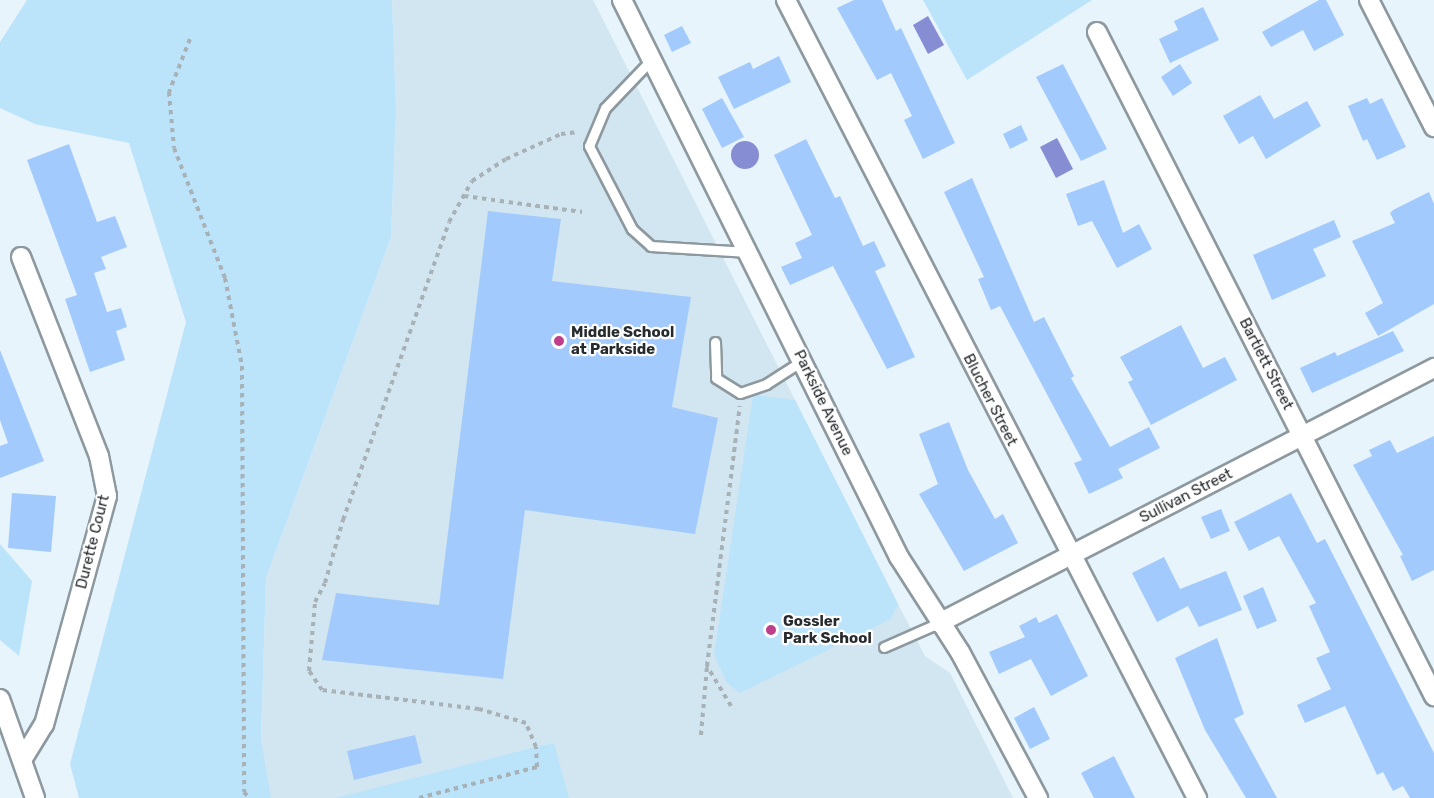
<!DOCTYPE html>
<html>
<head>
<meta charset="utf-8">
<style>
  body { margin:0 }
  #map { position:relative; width:1434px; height:798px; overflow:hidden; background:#e7f4fb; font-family:Rubik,sans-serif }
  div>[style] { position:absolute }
  .built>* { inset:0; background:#d2e6f1 }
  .green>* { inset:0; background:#bbe4fb }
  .water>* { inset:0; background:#868dd3 }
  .round { border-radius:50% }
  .building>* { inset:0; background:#a3cafd }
  .path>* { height:4px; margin-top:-2px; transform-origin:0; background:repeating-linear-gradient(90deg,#a7b1b6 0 4.5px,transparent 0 9px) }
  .roads { filter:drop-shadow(2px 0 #8d999f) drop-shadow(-2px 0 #8d999f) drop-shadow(0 2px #8d999f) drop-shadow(0 -2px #8d999f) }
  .service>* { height:9px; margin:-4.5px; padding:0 4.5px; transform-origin:4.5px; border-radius:4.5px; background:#fff }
  .minor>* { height:18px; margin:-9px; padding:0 9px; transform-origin:9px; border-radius:9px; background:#fff }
  .dots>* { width:16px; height:16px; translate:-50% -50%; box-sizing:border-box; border:3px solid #fff; border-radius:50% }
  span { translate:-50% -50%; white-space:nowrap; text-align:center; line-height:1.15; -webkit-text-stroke:4.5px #fff; paint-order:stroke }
  .poi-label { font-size:15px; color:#272b2e; font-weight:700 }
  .left { translate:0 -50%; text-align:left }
  .street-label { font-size:15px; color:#272b2e }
</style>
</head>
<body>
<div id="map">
  <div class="built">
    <i style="clip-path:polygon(392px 0,593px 0,898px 604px,925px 656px,950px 673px,1013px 798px,179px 798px,261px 740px,266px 578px,391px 237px,396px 110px)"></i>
  </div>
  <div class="green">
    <i style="clip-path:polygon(27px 0,392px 0,396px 110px,391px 237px,266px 578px,261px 740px,271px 798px,79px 798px,70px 764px,186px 322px,129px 143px,35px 124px,0 108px,0 42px)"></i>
    <i style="clip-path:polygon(923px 0,1092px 0,967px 80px)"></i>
    <i style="clip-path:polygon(753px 395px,795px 400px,898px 604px,891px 619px,740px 693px,727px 683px,714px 655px)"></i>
    <i style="clip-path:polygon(0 544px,32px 581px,19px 656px,0 640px)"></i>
    <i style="clip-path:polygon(554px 743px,569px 798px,335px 798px,536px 747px)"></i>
  </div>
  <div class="water">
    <i style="clip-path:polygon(928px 16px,944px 45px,928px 54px,913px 25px)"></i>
    <i style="clip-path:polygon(1057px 138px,1073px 169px,1056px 178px,1040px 147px)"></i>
    <i class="round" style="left:731px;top:141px;width:28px;height:28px"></i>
  </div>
  <div class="building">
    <i style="clip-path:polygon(854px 0,882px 0,896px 31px,901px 28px,955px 143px,923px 159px,904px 120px,912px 116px,891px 73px,877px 80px,837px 8px)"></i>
    <i style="clip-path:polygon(1319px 0,1326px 0,1344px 35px,1314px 51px,1303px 30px,1271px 47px,1262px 32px)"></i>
    <i style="clip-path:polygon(1203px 7px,1219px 40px,1170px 63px,1159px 39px,1178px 30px,1174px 21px)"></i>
    <i style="clip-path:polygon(682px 26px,691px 43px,672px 52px,664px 35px)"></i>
    <i style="clip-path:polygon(779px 56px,791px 82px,734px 109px,718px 77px,750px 62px,753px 69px)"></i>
    <i style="clip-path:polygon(1063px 64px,1107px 149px,1081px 161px,1036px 77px)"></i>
    <i style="clip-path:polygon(1180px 64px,1192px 83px,1173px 96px,1161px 77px)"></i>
    <i style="clip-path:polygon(1260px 95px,1274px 119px,1307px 101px,1321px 126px,1266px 159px,1253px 136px,1239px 144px,1223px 116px)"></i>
    <i style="clip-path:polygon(722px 98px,744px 137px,722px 148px,702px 109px)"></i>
    <i style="clip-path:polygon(1367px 98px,1370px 104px,1382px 98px,1406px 147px,1377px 160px,1367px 139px,1363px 141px,1348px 106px)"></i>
    <i style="clip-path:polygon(1021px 125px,1028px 140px,1010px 149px,1003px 134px)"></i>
    <i style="clip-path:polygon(806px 139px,835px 198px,840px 196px,863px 246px,874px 241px,886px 266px,875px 271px,915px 357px,887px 369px,833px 266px,790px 285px,781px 267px,802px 258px,795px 243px,812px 235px,774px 155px)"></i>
    <i style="clip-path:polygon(69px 144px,97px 222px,115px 216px,127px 247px,101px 257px,106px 269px,94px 273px,107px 312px,121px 308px,127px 327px,116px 331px,125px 360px,90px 372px,65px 299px,77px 295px,27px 160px)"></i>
    <i style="clip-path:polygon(972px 178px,1034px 322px,1044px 317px,1074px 376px,1071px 378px,1110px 447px,1149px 427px,1160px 448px,1118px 469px,1123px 478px,1089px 494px,1074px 463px,1082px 460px,1000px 306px,991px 310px,978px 279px,984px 277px,944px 192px)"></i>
    <i style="clip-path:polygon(1104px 180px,1123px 233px,1139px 224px,1152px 249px,1117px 268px,1092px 221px,1078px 226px,1066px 194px)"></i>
    <i style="clip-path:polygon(1429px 192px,1434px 204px,1434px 304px,1378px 336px,1365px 313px,1383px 303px,1352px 241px,1395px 223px,1390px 213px,1393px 210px)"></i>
    <i style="clip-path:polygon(488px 211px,561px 219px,552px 281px,691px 297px,672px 407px,718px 418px,695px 534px,525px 510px,503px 679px,322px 660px,336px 593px,439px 605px)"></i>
    <i style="clip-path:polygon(1334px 220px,1341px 237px,1313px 249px,1326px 276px,1272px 300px,1253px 255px)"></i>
    <i style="clip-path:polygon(1181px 325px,1203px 368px,1225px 357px,1237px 380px,1151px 425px,1128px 382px,1133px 380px,1120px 357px)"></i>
    <i style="clip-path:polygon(1393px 331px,1404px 351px,1312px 393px,1300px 368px,1335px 352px,1337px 356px)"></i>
    <i style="clip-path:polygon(0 350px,44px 461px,0 478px,0 446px,8px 443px,0 420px)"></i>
    <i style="clip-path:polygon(949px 422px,968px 470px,995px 519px,1003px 514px,1018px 543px,964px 571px,919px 494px,938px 484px,919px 434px)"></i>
    <i style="clip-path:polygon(1434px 436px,1434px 570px,1412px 581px,1400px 556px,1403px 555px,1353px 465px,1372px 456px,1369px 450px,1390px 440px,1397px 453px)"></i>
    <i style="clip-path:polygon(12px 493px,56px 496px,51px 552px,8px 548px)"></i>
    <i style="clip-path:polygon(1291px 493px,1317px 543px,1325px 539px,1434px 753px,1434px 798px,1410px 798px,1403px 786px,1393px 791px,1383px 772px,1377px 775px,1345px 706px,1305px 723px,1297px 705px,1331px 689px,1316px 658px,1330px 652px,1309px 606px,1316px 603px,1279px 536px,1249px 551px,1234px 522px)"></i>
    <i style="clip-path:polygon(1221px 509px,1230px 531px,1211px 539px,1201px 517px)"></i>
    <i style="clip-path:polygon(1164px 557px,1180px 589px,1226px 571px,1242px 610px,1199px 627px,1188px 606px,1157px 622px,1132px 573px)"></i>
    <i style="clip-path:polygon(1263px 587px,1277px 621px,1257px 629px,1243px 596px)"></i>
    <i style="clip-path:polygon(1057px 614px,1088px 676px,1051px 696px,1031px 659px,999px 674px,989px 652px,1025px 637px,1019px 626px,1036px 617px,1039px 623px)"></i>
    <i style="clip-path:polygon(1217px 638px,1244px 714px,1234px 719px,1277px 798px,1246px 798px,1205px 730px,1175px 658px)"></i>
    <i style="clip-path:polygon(1034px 707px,1050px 739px,1030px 749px,1014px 718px)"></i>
    <i style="clip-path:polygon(415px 735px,422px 763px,354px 780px,347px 751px)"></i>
    <i style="clip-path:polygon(1114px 756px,1135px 798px,1094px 798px,1081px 773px)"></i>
  </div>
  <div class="path">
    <i style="left:190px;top:39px;width:57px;rotate:111.6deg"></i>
    <i style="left:169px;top:92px;width:56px;rotate:84.9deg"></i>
    <i style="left:174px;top:148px;width:140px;rotate:68.6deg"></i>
    <i style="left:225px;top:278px;width:90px;rotate:79.1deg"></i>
    <i style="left:242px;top:366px;width:426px;rotate:89.7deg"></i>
    <i style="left:244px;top:792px;width:8px;rotate:50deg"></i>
    <i style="left:464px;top:196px;width:119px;rotate:7.7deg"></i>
    <i style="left:731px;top:706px;width:47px;rotate:-121deg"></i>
    <i style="left:707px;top:666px;width:262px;rotate:-82.8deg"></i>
    <i style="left:701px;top:735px;width:68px;rotate:-85deg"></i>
    <i style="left:419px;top:798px;width:122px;rotate:-14.7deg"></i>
    <i style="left:537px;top:767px;width:20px;rotate:-93deg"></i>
    <i style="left:536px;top:747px;width:26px;rotate:-113deg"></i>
    <i style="left:526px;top:723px;width:49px;rotate:-163.4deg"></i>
    <i style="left:479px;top:709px;width:158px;rotate:-173.1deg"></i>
    <i style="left:322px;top:690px;width:23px;rotate:-124deg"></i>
    <i style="left:309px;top:671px;width:69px;rotate:-85deg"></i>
    <i style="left:315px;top:602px;width:21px;rotate:-62deg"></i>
    <i style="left:325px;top:583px;width:66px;rotate:-74.1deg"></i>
    <i style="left:343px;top:520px;width:316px;rotate:-70.4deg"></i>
    <i style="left:449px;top:222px;width:47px;rotate:-60.7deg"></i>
    <i style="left:472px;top:181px;width:40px;rotate:-32.9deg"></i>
    <i style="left:506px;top:159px;width:60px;rotate:-24.4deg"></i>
    <i style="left:561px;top:134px;width:17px;rotate:-7deg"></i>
  </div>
  <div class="roads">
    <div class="service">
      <i style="left:652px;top:59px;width:68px;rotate:133.8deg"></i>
      <i style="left:605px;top:108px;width:41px;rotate:112.8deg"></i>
      <i style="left:589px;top:146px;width:93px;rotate:62.6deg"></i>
      <i style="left:632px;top:229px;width:25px;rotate:42deg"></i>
      <i style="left:651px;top:246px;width:97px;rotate:3.5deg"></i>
      <i style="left:715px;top:342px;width:36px;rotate:88deg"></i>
      <i style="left:716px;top:378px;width:28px;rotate:32deg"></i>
      <i style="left:740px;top:393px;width:28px;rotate:-19deg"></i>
      <i style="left:766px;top:384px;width:43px;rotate:-32.6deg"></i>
      <i style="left:884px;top:647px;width:60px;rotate:-23.6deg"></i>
    </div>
    <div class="minor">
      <i style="left:622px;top:0;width:622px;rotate:63.56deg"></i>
      <i style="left:899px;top:557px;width:113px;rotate:57.3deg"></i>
      <i style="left:960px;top:652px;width:166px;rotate:61.9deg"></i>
      <i style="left:786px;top:0;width:898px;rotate:62.75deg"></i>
      <i style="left:1369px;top:0;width:143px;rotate:62.9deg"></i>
      <i style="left:1097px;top:32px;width:745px;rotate:63.09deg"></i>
      <i style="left:21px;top:257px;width:214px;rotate:68.6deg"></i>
      <i style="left:99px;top:456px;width:41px;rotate:78.7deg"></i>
      <i style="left:107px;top:496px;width:237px;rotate:105.4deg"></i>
      <i style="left:44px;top:724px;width:42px;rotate:121.4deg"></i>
      <i style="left:939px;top:623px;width:557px;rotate:-27.26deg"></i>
      <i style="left:0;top:699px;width:105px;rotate:70.5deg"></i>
    </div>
  </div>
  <div class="dots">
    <i style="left:559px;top:341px;background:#c03f89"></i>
    <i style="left:771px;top:630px;background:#c03f89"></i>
  </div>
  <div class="poi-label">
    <span class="left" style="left:571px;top:341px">Middle School<br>at Parkside</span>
    <span class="left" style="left:783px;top:630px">Gossler<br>Park School</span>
  </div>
  <div class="street-label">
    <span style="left:1266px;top:364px;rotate:63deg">Bartlett Street</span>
    <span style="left:990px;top:400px;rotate:63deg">Blucher Street</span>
    <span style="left:823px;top:403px;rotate:64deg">Parkside Avenue</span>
    <span style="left:1186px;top:496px;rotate:-27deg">Sullivan Street</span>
    <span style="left:93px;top:542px;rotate:-76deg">Durette Court</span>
  </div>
</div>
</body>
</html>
